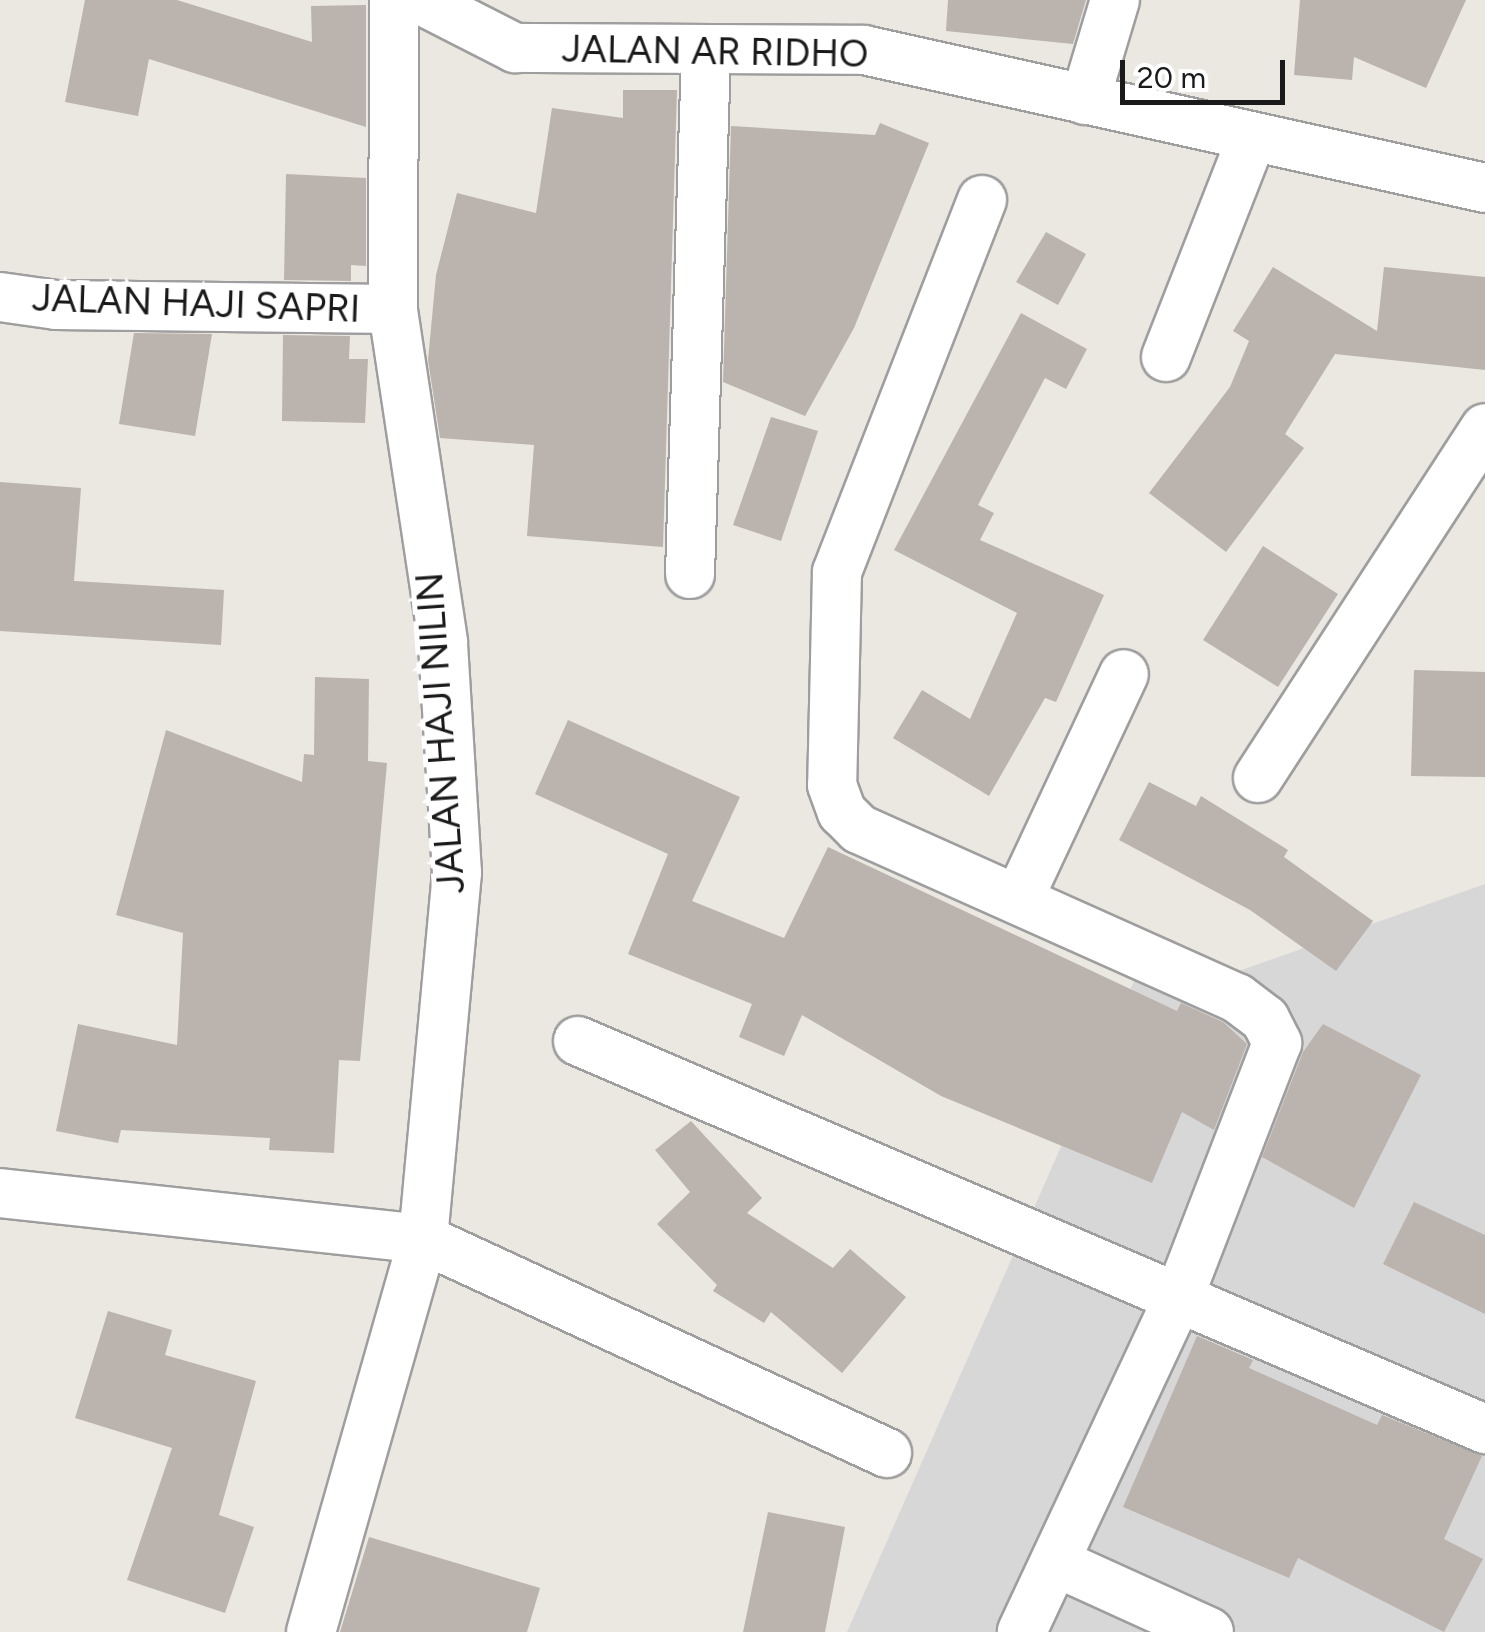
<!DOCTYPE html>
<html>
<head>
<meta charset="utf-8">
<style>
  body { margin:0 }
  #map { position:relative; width:1485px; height:1632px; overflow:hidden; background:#ebe7e1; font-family:Figtree,sans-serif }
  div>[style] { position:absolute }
  .residential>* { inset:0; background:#d8d7d8 }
  .building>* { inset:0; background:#bbb3ae }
  .roads { filter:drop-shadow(2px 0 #9e9e9e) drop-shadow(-2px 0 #9e9e9e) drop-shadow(0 2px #9e9e9e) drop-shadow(0 -2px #9e9e9e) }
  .street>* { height:48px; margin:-24px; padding:0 24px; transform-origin:24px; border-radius:24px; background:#fff }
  span { translate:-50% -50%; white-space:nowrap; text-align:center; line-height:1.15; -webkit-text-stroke:10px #fff; paint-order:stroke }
  .street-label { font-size:38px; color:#1a1a1a }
  .scale { position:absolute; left:1120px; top:60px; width:165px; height:45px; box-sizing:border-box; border:5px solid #1a1a1a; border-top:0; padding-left:12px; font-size:30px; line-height:35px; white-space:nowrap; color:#1a1a1a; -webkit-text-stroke:8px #fff; paint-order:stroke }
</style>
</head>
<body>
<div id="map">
  <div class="residential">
    <i style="clip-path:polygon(1485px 884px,1485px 1632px,847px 1632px,1138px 972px,1188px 989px)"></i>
  </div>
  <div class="building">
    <i style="clip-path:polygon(85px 0,177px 0,312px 42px,311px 6px,366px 5px,366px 127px,149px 59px,138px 116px,65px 102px)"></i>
    <i style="clip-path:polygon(948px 0,1086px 0,1073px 44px,946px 31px)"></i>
    <i style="clip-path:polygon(1300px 0,1466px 0,1426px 88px,1354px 57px,1352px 80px,1294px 75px)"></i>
    <i style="clip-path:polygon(623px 90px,677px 90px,663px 547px,527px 536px,534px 445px,440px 438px,428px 360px,436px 275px,457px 193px,536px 213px,552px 108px,623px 118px)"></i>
    <i style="clip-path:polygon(880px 123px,929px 143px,854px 328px,805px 416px,723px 382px,731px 126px,875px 135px)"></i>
    <i style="clip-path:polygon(286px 174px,366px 178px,366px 266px,351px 265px,351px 281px,284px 280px)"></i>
    <i style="clip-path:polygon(1046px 232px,1086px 254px,1058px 305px,1016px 282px)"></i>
    <i style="clip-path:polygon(1273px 267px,1377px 331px,1384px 267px,1485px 277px,1485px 370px,1335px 354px,1285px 434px,1304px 448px,1226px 552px,1149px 493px,1230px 387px,1249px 341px,1233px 331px)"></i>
    <i style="clip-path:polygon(1021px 313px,1087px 349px,1066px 389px,1045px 378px,978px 505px,994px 513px,980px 540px,1104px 595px,1056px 702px,1045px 698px,989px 796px,893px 738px,922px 690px,970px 719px,1017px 613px,894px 550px)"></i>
    <i style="clip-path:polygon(134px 333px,212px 334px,195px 436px,119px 424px)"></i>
    <i style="clip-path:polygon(283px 335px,350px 336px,349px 359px,368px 359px,365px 423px,282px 421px)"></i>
    <i style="clip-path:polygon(771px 417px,818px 431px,781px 541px,733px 525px)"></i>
    <i style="clip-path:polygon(0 482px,81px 488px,74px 581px,224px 590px,221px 645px,0 631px)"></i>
    <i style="clip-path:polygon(1263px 546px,1338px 594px,1278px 687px,1203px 640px)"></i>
    <i style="clip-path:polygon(1414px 670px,1485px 672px,1485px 777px,1411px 776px)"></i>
    <i style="clip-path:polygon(315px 677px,369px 679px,368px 761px,387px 763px,360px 1061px,339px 1060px,334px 1153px,269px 1150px,270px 1138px,121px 1130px,118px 1143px,56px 1131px,78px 1024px,177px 1045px,183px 933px,116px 915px,166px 730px,302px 782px,304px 754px,314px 755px)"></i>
    <i style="clip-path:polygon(568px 720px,740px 797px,692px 901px,784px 938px,828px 847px,1177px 1011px,1181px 1003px,1223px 1022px,1247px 1044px,1214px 1130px,1182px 1112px,1152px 1183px,941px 1096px,802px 1015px,784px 1056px,739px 1037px,752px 1004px,628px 954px,668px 854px,535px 794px)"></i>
    <i style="clip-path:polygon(1149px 782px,1196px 806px,1201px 796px,1288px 850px,1284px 857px,1373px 921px,1336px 971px,1250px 910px,1119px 840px)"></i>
    <i style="clip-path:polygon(1323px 1024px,1421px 1075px,1354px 1208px,1262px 1157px,1303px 1052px)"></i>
    <i style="clip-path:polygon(691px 1121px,762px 1198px,747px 1213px,833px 1268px,850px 1249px,906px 1297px,842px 1373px,771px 1312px,764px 1323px,713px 1291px,717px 1285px,657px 1224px,690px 1192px,655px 1150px)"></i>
    <i style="clip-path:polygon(1414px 1202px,1485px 1235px,1485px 1314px,1383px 1264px)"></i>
    <i style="clip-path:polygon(108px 1311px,172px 1330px,165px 1355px,256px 1381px,219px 1515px,254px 1527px,225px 1613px,127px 1580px,172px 1448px,75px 1418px)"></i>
    <i style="clip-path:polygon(1197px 1336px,1253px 1360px,1249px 1368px,1377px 1425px,1382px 1415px,1482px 1456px,1444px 1539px,1483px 1559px,1444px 1632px,1298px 1558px,1289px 1578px,1123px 1507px)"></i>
    <i style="clip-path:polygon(768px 1512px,845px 1527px,825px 1632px,743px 1632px)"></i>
    <i style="clip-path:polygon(369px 1537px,540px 1588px,527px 1632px,340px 1632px)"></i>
  </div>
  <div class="roads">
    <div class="street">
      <i style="left:421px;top:0;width:106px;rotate:27.1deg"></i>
      <i style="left:515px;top:48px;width:349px;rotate:0.3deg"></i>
      <i style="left:864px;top:50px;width:636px;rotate:12.53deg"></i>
      <i style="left:1085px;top:100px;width:104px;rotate:-73.3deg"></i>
      <i style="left:982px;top:200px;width:399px;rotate:111.3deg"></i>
      <i style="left:837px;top:572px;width:213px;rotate:91.3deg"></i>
      <i style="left:832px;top:785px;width:29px;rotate:70deg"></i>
      <i style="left:842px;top:812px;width:24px;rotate:45deg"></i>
      <i style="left:859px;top:829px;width:414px;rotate:24.1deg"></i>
      <i style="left:1237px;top:998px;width:35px;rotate:37deg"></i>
      <i style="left:1265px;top:1019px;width:27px;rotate:63deg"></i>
      <i style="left:1277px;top:1043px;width:269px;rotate:111.1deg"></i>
      <i style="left:1180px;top:1294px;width:373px;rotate:115.1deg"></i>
      <i style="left:0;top:297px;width:57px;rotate:8.1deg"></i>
      <i style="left:56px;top:305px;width:337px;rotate:0.7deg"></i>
      <i style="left:1166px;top:357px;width:235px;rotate:-68.6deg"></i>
      <i style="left:690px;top:574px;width:521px;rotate:-88.24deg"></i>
      <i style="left:1258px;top:778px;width:417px;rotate:-57deg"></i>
      <i style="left:1019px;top:898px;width:247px;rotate:-64.9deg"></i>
      <i style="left:578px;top:1041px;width:987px;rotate:23.16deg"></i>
      <i style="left:0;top:1193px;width:425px;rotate:6.2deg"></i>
      <i style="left:423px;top:1239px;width:511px;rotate:24.76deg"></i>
      <i style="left:1055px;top:1562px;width:169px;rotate:24.4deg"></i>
      <i style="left:311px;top:1632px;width:409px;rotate:-74.1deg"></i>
      <i style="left:423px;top:1239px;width:368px;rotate:-84.7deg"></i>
      <i style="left:457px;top:873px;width:232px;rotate:-93.5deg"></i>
      <i style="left:443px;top:641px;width:336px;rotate:-98.6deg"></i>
      <i style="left:393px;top:309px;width:309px;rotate:-89.8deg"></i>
    </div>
  </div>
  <div class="street-label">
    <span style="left:715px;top:52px;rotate:1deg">JALAN AR RIDHO</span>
    <span style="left:196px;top:304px;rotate:2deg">JALAN HAJI SAPRI</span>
    <span style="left:441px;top:733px;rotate:-94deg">JALAN HAJI NILIN</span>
  </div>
  <div class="scale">20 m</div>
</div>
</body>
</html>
